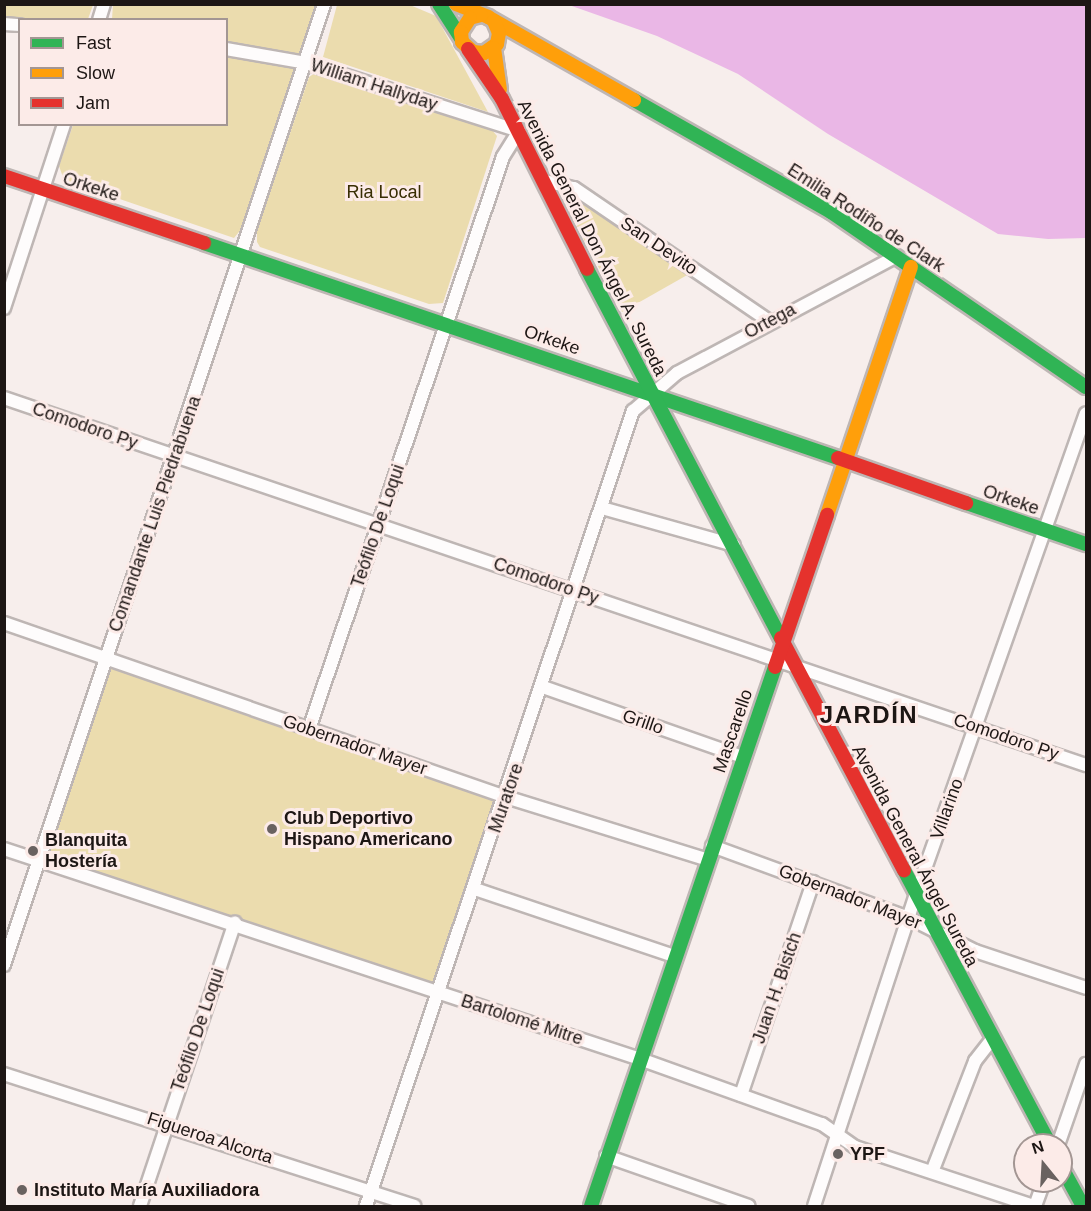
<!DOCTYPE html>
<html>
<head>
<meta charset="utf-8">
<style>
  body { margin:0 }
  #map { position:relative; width:1091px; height:1211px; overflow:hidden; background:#f7eeec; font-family:Arial,sans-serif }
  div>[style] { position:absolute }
  .green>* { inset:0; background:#ebdcae }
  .water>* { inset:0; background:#eab7e6 }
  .roads { filter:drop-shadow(2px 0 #beb6b4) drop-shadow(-2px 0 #beb6b4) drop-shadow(0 2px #beb6b4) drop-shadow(0 -2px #beb6b4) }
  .street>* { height:12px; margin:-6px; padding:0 6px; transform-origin:6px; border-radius:6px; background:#fefcfc }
  .fast>* { height:14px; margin:-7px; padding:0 7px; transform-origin:7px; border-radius:7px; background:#30b455 }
  .slow>* { height:14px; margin:-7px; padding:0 7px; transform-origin:7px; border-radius:7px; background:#ff9f0a }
  .jam>* { height:14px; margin:-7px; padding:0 7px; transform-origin:7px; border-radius:7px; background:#e5322d }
  .dots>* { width:16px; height:16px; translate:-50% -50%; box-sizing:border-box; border:3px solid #fcebe8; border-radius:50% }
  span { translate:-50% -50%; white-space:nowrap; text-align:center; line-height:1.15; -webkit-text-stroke:6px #fcebe8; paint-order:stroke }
  .street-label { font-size:18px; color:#1d1614 }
  .park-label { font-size:18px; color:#382e03 }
  .poi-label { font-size:18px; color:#1d1614; font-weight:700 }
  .left { translate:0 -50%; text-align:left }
  .district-label { font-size:24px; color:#1d1614; font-weight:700; letter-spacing:1.5px }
  .frame { position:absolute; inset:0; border:6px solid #1d1614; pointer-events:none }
  .legend { position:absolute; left:18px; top:18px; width:210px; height:108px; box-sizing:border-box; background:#fcebe8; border:2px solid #a39693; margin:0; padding:8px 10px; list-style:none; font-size:18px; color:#1d1614 }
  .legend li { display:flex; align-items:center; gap:12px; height:30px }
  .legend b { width:30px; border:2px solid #a39693 }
  .north { position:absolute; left:1013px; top:1133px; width:60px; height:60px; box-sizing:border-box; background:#fcebe8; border:2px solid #a39693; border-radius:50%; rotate:342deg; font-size:16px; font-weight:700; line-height:24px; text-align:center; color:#1d1614 }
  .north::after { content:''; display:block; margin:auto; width:21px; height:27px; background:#696260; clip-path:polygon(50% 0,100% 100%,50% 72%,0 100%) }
</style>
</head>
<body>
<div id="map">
  <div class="green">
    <i style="clip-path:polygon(113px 4px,319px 5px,303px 53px,298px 56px,227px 44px,226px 20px,112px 19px)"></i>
    <i style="clip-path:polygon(4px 5px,93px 5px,88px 19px,19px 20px,5px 19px)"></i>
    <i style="clip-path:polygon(337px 5px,410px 5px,436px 16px,488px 112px,323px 57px)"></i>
    <i style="clip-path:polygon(227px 52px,292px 65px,296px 71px,243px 227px,234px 238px,64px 180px,59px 166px,73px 125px,226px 124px)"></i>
    <i style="clip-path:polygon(315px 73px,492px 130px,497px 136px,443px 303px,429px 304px,260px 247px,257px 242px,257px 231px,309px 77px)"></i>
    <i style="clip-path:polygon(577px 199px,584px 200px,689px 274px,622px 312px,569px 211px,568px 204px)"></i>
    <i style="clip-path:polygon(107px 656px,506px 797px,437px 993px,39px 860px)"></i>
  </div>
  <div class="water">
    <i style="clip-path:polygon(569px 5px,1086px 5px,1086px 238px,1048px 239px,998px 234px,828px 134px,738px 74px,657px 36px)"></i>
  </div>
  <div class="roads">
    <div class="street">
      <i style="left:99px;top:20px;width:17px;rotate:-73deg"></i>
      <i style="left:4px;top:24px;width:16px;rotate:4deg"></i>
      <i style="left:226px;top:49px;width:81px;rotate:9.9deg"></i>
      <i style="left:306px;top:63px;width:224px;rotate:17.7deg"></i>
      <i style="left:519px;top:131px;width:31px;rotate:122deg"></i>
      <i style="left:503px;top:157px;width:604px;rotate:108.73deg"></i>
      <i style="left:545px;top:181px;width:30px;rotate:14deg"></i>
      <i style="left:574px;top:188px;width:236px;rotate:34.3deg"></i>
      <i style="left:4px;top:308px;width:194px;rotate:-71.9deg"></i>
      <i style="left:4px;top:398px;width:1143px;rotate:18.74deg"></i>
      <i style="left:602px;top:508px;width:137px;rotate:15.7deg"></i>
      <i style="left:4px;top:623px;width:531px;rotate:19.12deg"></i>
      <i style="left:506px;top:797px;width:212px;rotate:17.3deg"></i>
      <i style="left:543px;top:687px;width:212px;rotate:19.3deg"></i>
      <i style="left:712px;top:846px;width:212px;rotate:20.1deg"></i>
      <i style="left:911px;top:919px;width:72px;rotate:26.6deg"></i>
      <i style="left:975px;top:951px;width:117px;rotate:18.4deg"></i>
      <i style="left:4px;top:849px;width:670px;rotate:18.27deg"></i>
      <i style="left:640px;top:1059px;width:193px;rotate:19.7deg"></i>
      <i style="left:822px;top:1124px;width:40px;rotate:34.9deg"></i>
      <i style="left:855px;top:1147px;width:188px;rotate:18.3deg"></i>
      <i style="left:475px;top:889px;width:210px;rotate:18.6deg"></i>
      <i style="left:4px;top:965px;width:1013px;rotate:-71.58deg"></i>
      <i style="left:4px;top:1074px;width:431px;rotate:17.8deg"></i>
      <i style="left:741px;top:1095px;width:225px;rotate:-71.3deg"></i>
      <i style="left:1058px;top:1145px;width:86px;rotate:-70.9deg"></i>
      <i style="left:606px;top:1156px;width:151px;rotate:19.3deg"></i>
      <i style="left:932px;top:1172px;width:119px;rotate:-68.8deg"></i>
      <i style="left:975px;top:1061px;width:28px;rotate:-52deg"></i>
      <i style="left:140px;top:1206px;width:299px;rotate:-71.5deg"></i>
      <i style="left:366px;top:1206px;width:839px;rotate:-71.44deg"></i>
      <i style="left:633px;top:411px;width:58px;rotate:-40.8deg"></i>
      <i style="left:677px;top:373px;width:247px;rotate:-28deg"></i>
      <i style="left:814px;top:1206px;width:325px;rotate:-71.9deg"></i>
      <i style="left:915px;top:897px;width:513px;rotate:-70.54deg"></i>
      <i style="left:1035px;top:1206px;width:27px;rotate:-70deg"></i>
    </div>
    <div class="fast">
      <i style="left:439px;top:4px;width:40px;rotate:57.1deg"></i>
      <i style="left:634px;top:100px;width:227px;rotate:29.6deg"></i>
      <i style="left:831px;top:212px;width:309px;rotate:34.5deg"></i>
      <i style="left:204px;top:243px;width:669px;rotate:18.73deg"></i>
      <i style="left:587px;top:269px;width:417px;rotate:62.3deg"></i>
      <i style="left:966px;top:503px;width:127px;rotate:18.9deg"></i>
      <i style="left:904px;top:870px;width:311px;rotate:62deg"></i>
      <i style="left:1061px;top:1166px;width:46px;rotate:61.2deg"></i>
      <i style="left:591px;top:1206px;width:570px;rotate:-71.15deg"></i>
    </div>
    <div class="slow">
      <i style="left:456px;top:4px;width:35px;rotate:22deg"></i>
      <i style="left:488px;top:17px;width:168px;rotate:29.6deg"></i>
      <i style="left:481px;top:15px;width:11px;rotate:165deg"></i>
      <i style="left:470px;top:18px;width:17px;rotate:123deg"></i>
      <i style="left:461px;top:32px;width:10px;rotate:84deg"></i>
      <i style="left:462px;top:42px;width:15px;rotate:42deg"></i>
      <i style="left:473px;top:52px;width:11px;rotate:5deg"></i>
      <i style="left:484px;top:53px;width:16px;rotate:-35deg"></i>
      <i style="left:497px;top:44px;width:11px;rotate:-80deg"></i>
      <i style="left:499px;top:33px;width:13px;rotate:-113deg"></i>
      <i style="left:494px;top:48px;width:42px;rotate:81.9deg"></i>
      <i style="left:827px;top:515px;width:262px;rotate:-71.3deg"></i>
    </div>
    <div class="jam">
      <i style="left:468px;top:49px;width:60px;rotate:55.8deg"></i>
      <i style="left:502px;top:99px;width:190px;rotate:63.4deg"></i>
      <i style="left:4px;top:176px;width:211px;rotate:18.5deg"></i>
      <i style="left:838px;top:458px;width:136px;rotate:19.4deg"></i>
      <i style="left:781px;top:638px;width:263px;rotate:62.1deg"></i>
      <i style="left:775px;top:667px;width:161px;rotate:-71.1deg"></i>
    </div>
  </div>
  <div class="dots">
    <i style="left:272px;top:829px;background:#696260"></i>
    <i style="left:33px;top:851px;background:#696260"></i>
    <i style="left:838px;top:1154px;background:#696260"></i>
    <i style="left:22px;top:1190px;background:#696260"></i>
  </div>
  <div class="street-label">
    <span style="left:374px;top:85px;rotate:18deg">William Hallyday</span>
    <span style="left:91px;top:187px;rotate:18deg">Orkeke</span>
    <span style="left:866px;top:218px;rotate:33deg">Emilia Rodiño de Clark</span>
    <span style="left:592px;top:238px;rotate:63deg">Avenida General Don Ángel A. Sureda</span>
    <span style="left:659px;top:246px;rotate:34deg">San Devito</span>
    <span style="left:770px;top:321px;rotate:-28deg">Ortega</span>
    <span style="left:552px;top:340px;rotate:19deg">Orkeke</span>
    <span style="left:85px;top:426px;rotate:19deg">Comodoro Py</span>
    <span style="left:1011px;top:500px;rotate:19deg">Orkeke</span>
    <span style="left:155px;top:514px;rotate:-71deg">Comandante Luis Piedrabuena</span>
    <span style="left:378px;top:526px;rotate:-71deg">Teófilo De Loqui</span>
    <span style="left:546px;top:581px;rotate:19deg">Comodoro Py</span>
    <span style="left:643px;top:722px;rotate:19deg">Grillo</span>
    <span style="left:733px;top:731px;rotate:-71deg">Mascarello</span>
    <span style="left:1006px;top:737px;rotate:19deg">Comodoro Py</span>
    <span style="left:355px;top:745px;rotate:19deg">Gobernador Mayer</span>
    <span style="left:506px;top:798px;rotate:-71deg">Muratore</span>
    <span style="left:947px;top:809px;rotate:-70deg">Villarino</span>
    <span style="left:915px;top:856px;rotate:62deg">Avenida General Ángel Sureda</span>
    <span style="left:850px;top:897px;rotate:21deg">Gobernador Mayer</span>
    <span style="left:777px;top:988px;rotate:-71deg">Juan H. Bistch</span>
    <span style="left:522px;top:1020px;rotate:18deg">Bartolomé Mitre</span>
    <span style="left:198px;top:1030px;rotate:-71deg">Teófilo De Loqui</span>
    <span style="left:210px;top:1138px;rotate:18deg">Figueroa Alcorta</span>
  </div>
  <div class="park-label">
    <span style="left:384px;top:192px">Ria Local</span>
  </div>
  <div class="poi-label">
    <span class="left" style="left:284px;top:829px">Club Deportivo<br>Hispano Americano</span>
    <span class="left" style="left:45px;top:851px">Blanquita<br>Hostería</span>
    <span class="left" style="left:850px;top:1154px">YPF</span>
    <span class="left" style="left:34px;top:1190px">Instituto María Auxiliadora</span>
  </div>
  <div class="district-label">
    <span style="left:869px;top:715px">JARDÍN</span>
  </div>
  <div class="frame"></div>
  <ul class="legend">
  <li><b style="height:8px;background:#30b455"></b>Fast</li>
  <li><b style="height:8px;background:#ff9f0a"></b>Slow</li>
  <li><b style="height:8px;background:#e5322d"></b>Jam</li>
  </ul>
  <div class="north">N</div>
</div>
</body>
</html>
